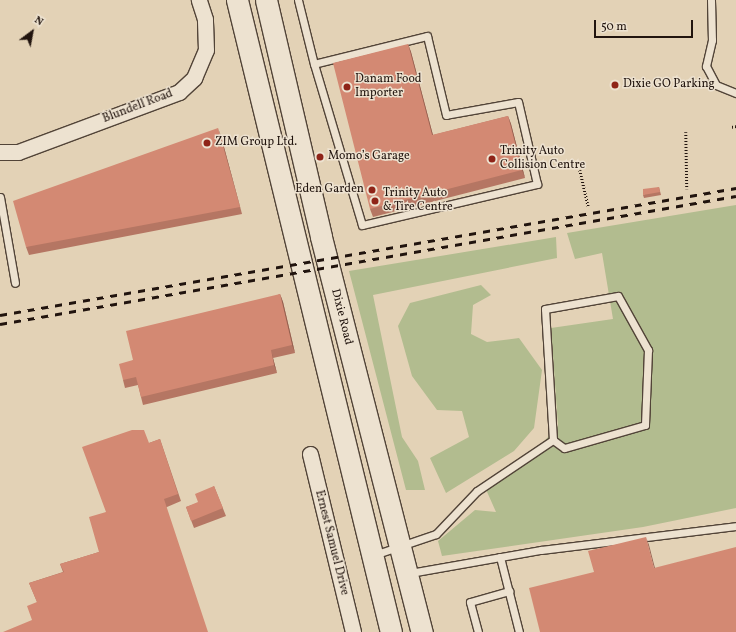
<!DOCTYPE html>
<html>
<head>
<meta charset="utf-8">
<style>
  body { margin:0 }
  #map { position:relative; width:736px; height:632px; overflow:hidden; background:#e3d2b6; font-family:Vollkorn,serif }
  div>[style] { position:absolute }
  .green>* { inset:0; background:#b2bc8f }
  .path>* { height:2.5px; margin-top:-1.25px; transform-origin:0; background:repeating-linear-gradient(90deg,#21140e 0 1px,transparent 0 3px) }
  .roads { filter:drop-shadow(1px 0 #524438) drop-shadow(-1px 0 #524438) drop-shadow(0 1px #524438) drop-shadow(0 -1px #524438) }
  .service>* { height:7px; margin:-3.5px; padding:0 3.5px; transform-origin:3.5px; border-radius:3.5px; background:#ede2d0 }
  .minor>* { height:15px; margin:-7.5px; padding:0 7.5px; transform-origin:7.5px; border-radius:7.5px; background:#ede2d0 }
  .secondary>* { height:21px; margin:-10.5px; padding:0 10.5px; transform-origin:10.5px; border-radius:10.5px; background:#ede2d0 }
  .rail>* { height:3px; margin-top:-1.5px; transform-origin:0; background:repeating-linear-gradient(90deg,#21140e 0 7px,transparent 0 14px) }
  .wall>* { inset:0; background:#b57663 }
  .shaded-wall>* { inset:0; background:#946050 }
  .building>* { inset:0; background:#d38973 }
  .dots>* { width:11px; height:11px; translate:-50% -50%; box-sizing:border-box; border:2px solid #ede2d0; border-radius:50% }
  span { translate:-50% -50%; white-space:nowrap; text-align:center; line-height:1.15; -webkit-text-stroke:3px #ede2d0; paint-order:stroke }
  .poi-label { font-size:12px; color:#21140e }
  .left { translate:0 -50%; text-align:left }
  .right { translate:-100% -50%; text-align:right }
  .street-label { font-size:12px; color:#21140e }
  .north { position:absolute; left:12px; top:12px; width:40px; height:40px; -webkit-text-stroke:3px #ede2d0; paint-order:stroke; rotate:32deg; font-size:11px; font-weight:700; line-height:16px; text-align:center; color:#21140e }
  .north::after { content:''; display:block; margin:auto; width:14px; height:18px; background:#21140e; clip-path:polygon(50% 0,100% 100%,50% 72%,0 100%) }
  .scale { position:absolute; left:594px; top:20px; width:99px; height:18px; box-sizing:border-box; border:2px solid #21140e; border-top:0; padding-left:5px; font-size:12px; line-height:14px; white-space:nowrap; color:#21140e; -webkit-text-stroke:3px #ede2d0; paint-order:stroke }
</style>
</head>
<body>
<div id="map">
  <div class="green">
    <i style="clip-path:polygon(736px 205px,736px 508px,643px 527px,442px 556px,438px 541px,475px 510px,496px 512px,484px 485px,528px 459px,558px 426px,551px 328px,613px 319px,602px 253px,575px 259px,567px 233px)"></i>
    <i style="clip-path:polygon(556px 237px,557px 258px,373px 295px,402px 437px,418px 461px,425px 490px,406px 490px,349px 271px)"></i>
    <i style="clip-path:polygon(481px 285px,491px 295px,473px 305px,471px 334px,487px 342px,519px 338px,542px 370px,534px 428px,514px 451px,446px 493px,430px 458px,469px 437px,462px 411px,437px 410px,412px 376px,398px 326px,410px 303px)"></i>
  </div>
  <div class="path">
    <i style="left:732px;top:127px;width:4px;rotate:-14deg"></i>
    <i style="left:686px;top:132px;width:57px;rotate:89deg"></i>
    <i style="left:580px;top:170px;width:37px;rotate:77deg"></i>
  </div>
  <div class="roads">
    <div class="service">
      <i style="left:298px;top:0;width:66px;rotate:76deg"></i>
      <i style="left:314px;top:64px;width:168px;rotate:73.4deg"></i>
      <i style="left:362px;top:225px;width:180px;rotate:-13.2deg"></i>
      <i style="left:537px;top:184px;width:84px;rotate:-103deg"></i>
      <i style="left:518px;top:102px;width:73px;rotate:169.8deg"></i>
      <i style="left:446px;top:115px;width:81px;rotate:-103.5deg"></i>
      <i style="left:427px;top:36px;width:116px;rotate:166.1deg"></i>
      <i style="left:711px;top:0;width:40px;rotate:88.6deg"></i>
      <i style="left:712px;top:40px;width:27px;rotate:103deg"></i>
      <i style="left:706px;top:66px;width:21px;rotate:62deg"></i>
      <i style="left:716px;top:85px;width:22px;rotate:22deg"></i>
      <i style="left:0;top:197px;width:87px;rotate:80.1deg"></i>
      <i style="left:374px;top:555px;width:65px;rotate:-18.7deg"></i>
      <i style="left:436px;top:534px;width:59px;rotate:-46.4deg"></i>
      <i style="left:477px;top:491px;width:92px;rotate:-33.9deg"></i>
      <i style="left:553px;top:440px;width:131px;rotate:-93.5deg"></i>
      <i style="left:545px;top:309px;width:74px;rotate:-10.1deg"></i>
      <i style="left:618px;top:296px;width:62px;rotate:60.9deg"></i>
      <i style="left:648px;top:350px;width:75px;rotate:92.3deg"></i>
      <i style="left:645px;top:425px;width:84px;rotate:164.1deg"></i>
      <i style="left:564px;top:448px;width:14px;rotate:-144deg"></i>
      <i style="left:500px;top:557px;width:77px;rotate:75.8deg"></i>
      <i style="left:410px;top:573px;width:133px;rotate:-10deg"></i>
      <i style="left:541px;top:550px;width:196px;rotate:-7deg"></i>
      <i style="left:478px;top:632px;width:31px;rotate:-105deg"></i>
      <i style="left:470px;top:602px;width:41px;rotate:-15.8deg"></i>
    </div>
    <div class="minor">
      <i style="left:0;top:152px;width:18px"></i>
      <i style="left:18px;top:152px;width:172px;rotate:-20.4deg"></i>
      <i style="left:179px;top:92px;width:21px;rotate:-43deg"></i>
      <i style="left:194px;top:78px;width:30px;rotate:-67deg"></i>
      <i style="left:206px;top:50px;width:31px;rotate:-92deg"></i>
      <i style="left:205px;top:19px;width:20px;rotate:-108deg"></i>
      <i style="left:310px;top:454px;width:183px;rotate:76.4deg"></i>
    </div>
    <div class="secondary">
      <i style="left:237px;top:0;width:650px;rotate:76.31deg"></i>
      <i style="left:266px;top:0;width:243px;rotate:76.9deg"></i>
      <i style="left:321px;top:237px;width:408px;rotate:75.7deg"></i>
    </div>
  </div>
  <div class="rail">
    <i style="left:0;top:315px;width:747px;rotate:-9.79deg"></i>
    <i style="left:0;top:324px;width:747px;rotate:-9.87deg"></i>
  </div>
  <div class="wall">
    <i style="clip-path:polygon(408px 44px,411px 52px,433px 135px,508px 116px,511px 124px,525px 178px,373px 217px,370px 209px)"></i>
    <i style="clip-path:polygon(221px 136px,242px 214px,29px 255px,26px 247px)"></i>
    <i style="clip-path:polygon(659px 187px,661px 195px,644px 198px,643px 195px)"></i>
    <i style="clip-path:polygon(280px 294px,283px 302px,295px 353px,273px 358px,277px 373px,143px 405px,138px 385px,125px 388px,123px 380px,133px 360px)"></i>
    <i style="clip-path:polygon(160px 439px,181px 501px,167px 507px,32px 620px,37px 602px,29px 583px,63px 572px,60px 564px,99px 552px,106px 512px,149px 443px)"></i>
    <i style="clip-path:polygon(214px 486px,226px 516px,194px 528px,186px 507px,198px 503px)"></i>
  </div>
  <div class="shaded-wall">
    <i style="clip-path:polygon(408px 44px,411px 52px,435px 143px,432px 135px)"></i>
    <i style="clip-path:polygon(508px 116px,511px 124px,525px 178px,522px 170px)"></i>
    <i style="clip-path:polygon(218px 128px,221px 136px,242px 214px,240px 207px)"></i>
    <i style="clip-path:polygon(280px 294px,283px 302px,295px 353px,292px 345px)"></i>
    <i style="clip-path:polygon(271px 350px,273px 358px,277px 373px,274px 365px)"></i>
    <i style="clip-path:polygon(646px 537px,649px 545px,657px 576px,654px 568px)"></i>
  </div>
  <div class="building">
    <i style="clip-path:polygon(408px 44px,432px 135px,508px 116px,522px 170px,370px 209px,333px 63px)"></i>
    <i style="clip-path:polygon(218px 128px,240px 207px,26px 247px,13px 201px)"></i>
    <i style="clip-path:polygon(659px 187px,660px 192px,643px 195px,643px 189px)"></i>
    <i style="clip-path:polygon(280px 294px,292px 345px,271px 350px,274px 365px,141px 397px,136px 377px,123px 380px,119px 364px,133px 360px,126px 331px)"></i>
    <i style="clip-path:polygon(132px 430px,144px 430px,149px 443px,160px 439px,178px 494px,164px 499px,208px 632px,3px 632px,32px 620px,27px 606px,37px 602px,29px 583px,64px 572px,60px 564px,99px 552px,89px 517px,106px 512px,82px 447px)"></i>
    <i style="clip-path:polygon(214px 486px,223px 508px,191px 521px,186px 507px,198px 502px,195px 494px)"></i>
    <i style="clip-path:polygon(646px 537px,654px 568px,736px 547px,736px 632px,540px 632px,529px 588px,594px 572px,588px 551px)"></i>
  </div>
  <div class="dots">
    <i style="left:615px;top:85px;background:#8f2418"></i>
    <i style="left:347px;top:87px;background:#8f2418"></i>
    <i style="left:207px;top:143px;background:#8f2418"></i>
    <i style="left:320px;top:157px;background:#8f2418"></i>
    <i style="left:492px;top:159px;background:#8f2418"></i>
    <i style="left:372px;top:190px;background:#8f2418"></i>
    <i style="left:375px;top:201px;background:#8f2418"></i>
  </div>
  <div class="poi-label">
    <span class="left" style="left:355px;top:87px">Danam Food<br>Importer</span>
    <span class="left" style="left:623px;top:85px">Dixie GO Parking</span>
    <span class="left" style="left:215px;top:143px">ZIM Group Ltd.</span>
    <span class="left" style="left:500px;top:159px">Trinity Auto<br>Collision Centre</span>
    <span class="left" style="left:328px;top:157px">Momo’s Garage</span>
    <span class="right" style="left:364px;top:190px">Eden Garden</span>
    <span class="left" style="left:383px;top:201px">Trinity Auto<br>&amp; Tire Centre</span>
  </div>
  <div class="street-label">
    <span style="left:138px;top:107px;rotate:-21deg">Blundell Road</span>
    <span style="left:341px;top:317px;rotate:76deg">Dixie Road</span>
    <span style="left:331px;top:543px;rotate:76deg">Ernest Samuel Drive</span>
  </div>
  <div class="north">N</div>
  <div class="scale">50 m</div>
</div>
</body>
</html>
